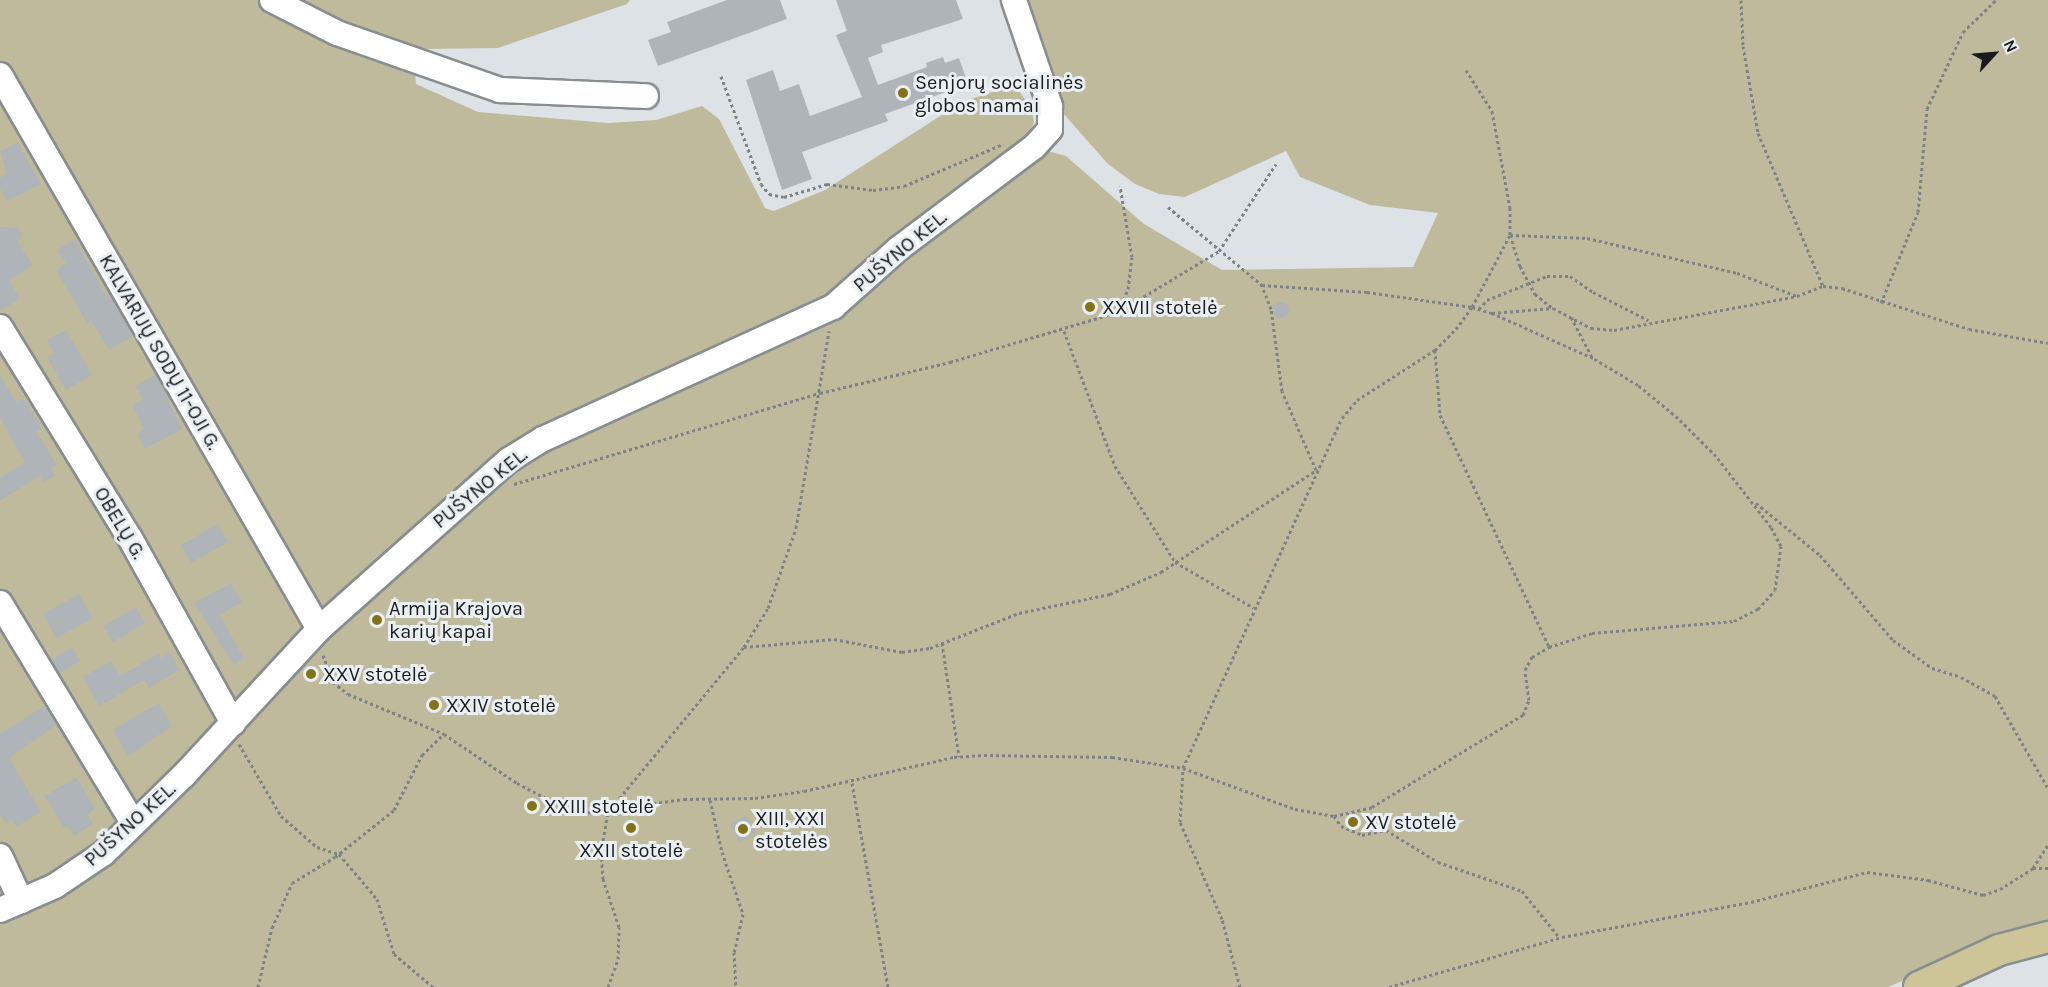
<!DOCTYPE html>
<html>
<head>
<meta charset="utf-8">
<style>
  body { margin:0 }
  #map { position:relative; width:2048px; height:987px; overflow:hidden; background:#dce2e6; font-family:Karla,sans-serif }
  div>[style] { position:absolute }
  .green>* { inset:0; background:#c0ba9c }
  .building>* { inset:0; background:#aeb4b7 }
  .round { border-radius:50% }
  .path>* { height:3px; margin-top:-1.5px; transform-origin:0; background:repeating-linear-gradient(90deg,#7e8285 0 3px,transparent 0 6px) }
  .roads { filter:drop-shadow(2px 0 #888d90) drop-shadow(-2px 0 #888d90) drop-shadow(0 2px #888d90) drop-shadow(0 -2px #888d90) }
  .minor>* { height:24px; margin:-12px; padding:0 12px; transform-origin:12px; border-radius:12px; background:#fff }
  .major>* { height:30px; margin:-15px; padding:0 15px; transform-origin:15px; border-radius:15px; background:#cdc498 }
  .dots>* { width:16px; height:16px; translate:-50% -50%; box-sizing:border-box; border:3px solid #e9eff3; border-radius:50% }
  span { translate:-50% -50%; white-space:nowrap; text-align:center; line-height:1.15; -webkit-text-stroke:6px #e9eff3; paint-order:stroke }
  .poi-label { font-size:20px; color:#191b1c }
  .left { translate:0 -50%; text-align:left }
  .street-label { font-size:20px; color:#191b1c }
  .north { position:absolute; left:1964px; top:24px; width:60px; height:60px; -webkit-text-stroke:4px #e9eff3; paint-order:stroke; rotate:64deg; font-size:16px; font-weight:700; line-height:24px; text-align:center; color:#191b1c }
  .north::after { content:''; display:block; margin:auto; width:21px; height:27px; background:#191b1c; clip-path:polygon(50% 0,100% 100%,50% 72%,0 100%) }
</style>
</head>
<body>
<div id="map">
  <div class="green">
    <i style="clip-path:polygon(0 0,630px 0,627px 4px,498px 48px,423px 49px,414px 60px,416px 84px,478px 112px,608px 123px,656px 120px,702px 106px,719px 119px,765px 208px,774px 211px,825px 190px,962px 102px,1007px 87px,1017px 88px,1031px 108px,1034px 122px,1025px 145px,1066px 156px,1144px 224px,1222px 270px,1413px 267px,1438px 213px,1370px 205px,1300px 177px,1286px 151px,1185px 197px,1159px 194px,1135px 184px,1108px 164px,1062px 112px,1024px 0,2048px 0,2048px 928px,1993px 942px,1888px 987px,0 987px)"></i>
  </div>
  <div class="building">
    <i style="clip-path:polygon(727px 0,780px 0,787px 19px,658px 66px,648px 40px,671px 32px,667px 22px)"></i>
    <i style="clip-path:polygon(836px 0,956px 0,963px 19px,881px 45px,883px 52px,868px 58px,878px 85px,927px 67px,926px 63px,943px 57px,945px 63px,959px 58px,968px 84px,885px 114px,888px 121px,802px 152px,812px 179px,782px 190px,746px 80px,773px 70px,780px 91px,799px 84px,810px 116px,862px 97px,836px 35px,847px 31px)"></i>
    <i style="clip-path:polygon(17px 142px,41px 184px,7px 201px,0 189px,0 178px,7px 173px,0 152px)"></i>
    <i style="clip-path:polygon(0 227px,18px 228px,22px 235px,18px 242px,33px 265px,9px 280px,20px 299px,0 311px)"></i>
    <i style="clip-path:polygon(75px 239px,106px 296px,110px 294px,129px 327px,132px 337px,109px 350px,91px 320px,87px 323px,56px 270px,66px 264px,57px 250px)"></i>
    <i class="round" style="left:1273px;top:302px;width:16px;height:16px"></i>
    <i style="clip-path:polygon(66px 330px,92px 375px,66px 390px,47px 357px,54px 353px,47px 340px)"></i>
    <i style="clip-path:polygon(156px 374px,182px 429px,145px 449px,138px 435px,144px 428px,132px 405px,143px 399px,135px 386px)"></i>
    <i style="clip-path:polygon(0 375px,16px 402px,23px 398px,38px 420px,41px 429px,36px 432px,57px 465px,51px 468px,55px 475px,44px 482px,39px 476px,0 501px,0 478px,25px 462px,0 418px)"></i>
    <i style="clip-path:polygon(218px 524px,228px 542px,191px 563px,181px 545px)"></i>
    <i style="clip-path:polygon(231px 583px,242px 602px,220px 615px,244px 659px,234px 665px,194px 603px)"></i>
    <i style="clip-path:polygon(79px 594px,93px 618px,56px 638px,43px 614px)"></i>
    <i style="clip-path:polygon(136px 607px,145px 623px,113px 642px,103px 626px)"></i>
    <i style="clip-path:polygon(72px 647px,80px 661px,59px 673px,51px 660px)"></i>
    <i style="clip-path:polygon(159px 653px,161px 658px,170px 653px,179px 670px,149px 688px,144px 680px,99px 706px,83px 677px,111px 661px,120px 676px)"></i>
    <i style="clip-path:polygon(159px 703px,172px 726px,128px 756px,113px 730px)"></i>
    <i style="clip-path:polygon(44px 706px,56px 725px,9px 758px,41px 812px,16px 827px,12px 819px,6px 823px,0 814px,0 734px)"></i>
    <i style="clip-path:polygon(76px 777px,95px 809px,87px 814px,93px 824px,74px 836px,68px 826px,64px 828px,45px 796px)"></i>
    <i style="clip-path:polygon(747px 816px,756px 833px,739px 842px,730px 824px)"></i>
  </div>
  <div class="path">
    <i style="left:1741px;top:0;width:46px;rotate:87.5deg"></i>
    <i style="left:1743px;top:46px;width:88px;rotate:80.2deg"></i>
    <i style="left:1758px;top:133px;width:166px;rotate:67deg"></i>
    <i style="left:1466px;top:70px;width:49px;rotate:57.6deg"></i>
    <i style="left:1492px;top:111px;width:99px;rotate:79.5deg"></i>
    <i style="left:1510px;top:208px;width:27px;rotate:90deg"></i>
    <i style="left:1510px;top:235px;width:33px;rotate:72deg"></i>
    <i style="left:1520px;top:266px;width:32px;rotate:62deg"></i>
    <i style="left:1535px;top:294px;width:21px;rotate:39deg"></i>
    <i style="left:721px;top:76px;width:115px;rotate:69.7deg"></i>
    <i style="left:761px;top:184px;width:13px;rotate:51deg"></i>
    <i style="left:769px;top:194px;width:15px;rotate:11deg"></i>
    <i style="left:784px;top:197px;width:45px;rotate:-16.8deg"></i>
    <i style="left:827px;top:184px;width:46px;rotate:7.4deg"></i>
    <i style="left:873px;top:190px;width:31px;rotate:-7deg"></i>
    <i style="left:904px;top:186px;width:108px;rotate:-23deg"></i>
    <i style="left:1168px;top:207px;width:122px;rotate:39.7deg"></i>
    <i style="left:1262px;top:285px;width:105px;rotate:3.8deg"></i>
    <i style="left:1367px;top:292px;width:106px;rotate:8.1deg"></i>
    <i style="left:1472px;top:307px;width:21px;rotate:17deg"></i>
    <i style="left:1492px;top:313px;width:61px;rotate:-4.7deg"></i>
    <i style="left:1553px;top:308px;width:43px;rotate:27.8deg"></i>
    <i style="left:1591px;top:328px;width:23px;rotate:5deg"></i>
    <i style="left:1614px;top:330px;width:186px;rotate:-10.5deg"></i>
    <i style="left:1510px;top:235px;width:77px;rotate:2.2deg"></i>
    <i style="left:1587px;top:238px;width:154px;rotate:13.1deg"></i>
    <i style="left:1737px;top:273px;width:64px;rotate:21deg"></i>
    <i style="left:1797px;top:296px;width:28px;rotate:-21deg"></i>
    <i style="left:1823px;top:286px;width:19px;rotate:6deg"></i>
    <i style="left:1842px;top:288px;width:133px;rotate:17.9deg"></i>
    <i style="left:1969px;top:329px;width:80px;rotate:10deg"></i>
    <i style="left:1881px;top:303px;width:98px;rotate:-67.9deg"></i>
    <i style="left:1918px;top:212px;width:103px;rotate:-85deg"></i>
    <i style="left:1927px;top:109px;width:85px;rotate:-64.9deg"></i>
    <i style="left:1963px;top:32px;width:46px;rotate:-44.1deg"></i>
    <i style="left:1479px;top:309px;width:12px;rotate:-48deg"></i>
    <i style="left:1487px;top:300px;width:65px;rotate:-21.8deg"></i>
    <i style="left:1547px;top:276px;width:23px"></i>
    <i style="left:1570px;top:276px;width:28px;rotate:35deg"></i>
    <i style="left:1593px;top:292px;width:62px;rotate:27deg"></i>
    <i style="left:1119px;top:311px;width:24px;rotate:-68deg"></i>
    <i style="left:1128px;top:289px;width:32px;rotate:-83deg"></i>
    <i style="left:1132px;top:257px;width:72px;rotate:-99.6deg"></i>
    <i style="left:1571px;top:317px;width:45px;rotate:62.3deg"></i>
    <i style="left:1064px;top:331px;width:144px;rotate:69.3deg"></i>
    <i style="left:1115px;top:466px;width:113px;rotate:58deg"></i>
    <i style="left:1175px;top:562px;width:91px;rotate:30.2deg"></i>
    <i style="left:1435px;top:350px;width:65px;rotate:85.6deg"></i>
    <i style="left:1440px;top:415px;width:256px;rotate:64.8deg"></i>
    <i style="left:514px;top:484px;width:319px;rotate:-16.6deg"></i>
    <i style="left:820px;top:393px;width:134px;rotate:-13.4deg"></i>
    <i style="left:950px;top:362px;width:175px;rotate:-16.6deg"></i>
    <i style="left:1118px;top:312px;width:118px;rotate:-31.1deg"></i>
    <i style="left:1219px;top:251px;width:104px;rotate:-56.8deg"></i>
    <i style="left:1756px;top:503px;width:82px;rotate:39.1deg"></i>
    <i style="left:1820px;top:555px;width:112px;rotate:49.3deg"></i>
    <i style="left:1893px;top:640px;width:48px;rotate:35.7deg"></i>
    <i style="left:1932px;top:668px;width:30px;rotate:17deg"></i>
    <i style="left:1961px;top:677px;width:39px;rotate:29deg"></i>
    <i style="left:1995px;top:696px;width:106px;rotate:60.1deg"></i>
    <i style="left:942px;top:643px;width:115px;rotate:81.5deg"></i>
    <i style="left:744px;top:647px;width:90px;rotate:-5.1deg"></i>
    <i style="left:834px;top:639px;width:69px;rotate:10.8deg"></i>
    <i style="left:902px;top:652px;width:28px;rotate:-8deg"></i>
    <i style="left:930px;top:648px;width:96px;rotate:-21.5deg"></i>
    <i style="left:1019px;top:613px;width:93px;rotate:-11.8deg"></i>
    <i style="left:1110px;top:594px;width:56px;rotate:-23.3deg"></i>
    <i style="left:1161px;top:572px;width:186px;rotate:-33.3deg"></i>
    <i style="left:1316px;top:470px;width:86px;rotate:-113.3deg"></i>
    <i style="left:1282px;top:391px;width:83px;rotate:-97.6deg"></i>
    <i style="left:1271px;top:309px;width:26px;rotate:-111deg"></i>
    <i style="left:323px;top:655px;width:29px;rotate:70deg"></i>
    <i style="left:333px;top:682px;width:19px;rotate:39deg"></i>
    <i style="left:348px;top:694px;width:104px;rotate:22.6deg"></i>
    <i style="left:444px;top:734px;width:88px;rotate:33.9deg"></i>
    <i style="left:517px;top:783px;width:67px;rotate:27.7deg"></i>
    <i style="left:576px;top:814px;width:109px;rotate:-7.9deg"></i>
    <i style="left:684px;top:799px;width:71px;rotate:-0.8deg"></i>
    <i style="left:755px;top:798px;width:49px;rotate:-8.1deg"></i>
    <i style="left:804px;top:791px;width:154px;rotate:-12.8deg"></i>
    <i style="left:954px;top:757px;width:30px;rotate:-4deg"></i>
    <i style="left:984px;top:755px;width:128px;rotate:0.9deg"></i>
    <i style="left:1112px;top:757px;width:72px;rotate:8.8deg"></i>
    <i style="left:1183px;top:768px;width:119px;rotate:20.1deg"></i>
    <i style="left:1295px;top:809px;width:40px;rotate:10deg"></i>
    <i style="left:1334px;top:816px;width:39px;rotate:-13deg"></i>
    <i style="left:1372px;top:807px;width:177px;rotate:-31.4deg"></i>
    <i style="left:1523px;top:715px;width:16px;rotate:-68deg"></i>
    <i style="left:1529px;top:700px;width:30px;rotate:-98deg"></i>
    <i style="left:1525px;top:670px;width:15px;rotate:-62deg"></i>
    <i style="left:1532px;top:657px;width:20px;rotate:-30deg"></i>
    <i style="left:1549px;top:647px;width:45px;rotate:-18deg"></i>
    <i style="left:1592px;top:633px;width:143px;rotate:-4.8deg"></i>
    <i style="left:1734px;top:621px;width:27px;rotate:-27deg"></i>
    <i style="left:1758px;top:609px;width:25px;rotate:-48deg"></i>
    <i style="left:1775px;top:590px;width:44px;rotate:-82.2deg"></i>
    <i style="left:1781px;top:546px;width:21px;rotate:-118deg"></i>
    <i style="left:1771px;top:527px;width:90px;rotate:-127.8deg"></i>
    <i style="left:1716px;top:456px;width:54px;rotate:-135deg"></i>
    <i style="left:1678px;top:418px;width:52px;rotate:-140.5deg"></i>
    <i style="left:1638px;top:385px;width:52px;rotate:-149deg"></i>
    <i style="left:1593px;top:358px;width:111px;rotate:-156deg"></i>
    <i style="left:239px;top:744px;width:83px;rotate:59.7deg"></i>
    <i style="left:281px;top:816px;width:48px;rotate:40.7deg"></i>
    <i style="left:317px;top:847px;width:23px;rotate:18deg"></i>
    <i style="left:339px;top:854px;width:59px;rotate:49.8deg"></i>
    <i style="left:377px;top:899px;width:58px;rotate:72.8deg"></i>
    <i style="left:394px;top:954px;width:51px;rotate:40.2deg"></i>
    <i style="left:852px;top:783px;width:207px;rotate:80deg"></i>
    <i style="left:710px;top:800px;width:53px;rotate:77deg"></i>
    <i style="left:722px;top:852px;width:65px;rotate:71.3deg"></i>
    <i style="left:743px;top:914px;width:39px;rotate:103deg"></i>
    <i style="left:734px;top:952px;width:35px;rotate:87deg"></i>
    <i style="left:1334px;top:816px;width:12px;rotate:55deg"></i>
    <i style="left:1341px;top:826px;width:23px;rotate:23deg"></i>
    <i style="left:1362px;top:835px;width:25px;rotate:-12deg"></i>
    <i style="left:1386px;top:830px;width:61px;rotate:31.6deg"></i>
    <i style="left:1438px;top:862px;width:89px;rotate:19deg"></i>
    <i style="left:1522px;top:891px;width:59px;rotate:51.2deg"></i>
    <i style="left:2033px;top:868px;width:27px;rotate:-57deg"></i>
    <i style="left:258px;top:987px;width:61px;rotate:-76.7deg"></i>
    <i style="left:272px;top:928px;width:49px;rotate:-66deg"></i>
    <i style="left:292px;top:883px;width:50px;rotate:-31.2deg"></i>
    <i style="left:335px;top:857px;width:75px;rotate:-38.5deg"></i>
    <i style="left:394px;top:810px;width:62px;rotate:-63deg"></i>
    <i style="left:422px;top:755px;width:30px;rotate:-44deg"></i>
    <i style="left:608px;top:987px;width:30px;rotate:-70deg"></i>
    <i style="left:618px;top:959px;width:32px;rotate:-88deg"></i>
    <i style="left:619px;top:927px;width:51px;rotate:-108.4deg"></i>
    <i style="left:603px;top:879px;width:27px;rotate:-94deg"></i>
    <i style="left:601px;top:852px;width:41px;rotate:-80.1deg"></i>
    <i style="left:608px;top:812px;width:214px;rotate:-50.5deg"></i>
    <i style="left:744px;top:647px;width:46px;rotate:-58.4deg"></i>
    <i style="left:768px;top:608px;width:85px;rotate:-70.7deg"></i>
    <i style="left:796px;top:528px;width:200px;rotate:-80.5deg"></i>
    <i style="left:1240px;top:987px;width:70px;rotate:-104.8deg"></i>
    <i style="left:1222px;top:919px;width:106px;rotate:-113.4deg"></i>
    <i style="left:1180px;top:822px;width:54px;rotate:-86.8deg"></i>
    <i style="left:1183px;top:768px;width:384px;rotate:-65.6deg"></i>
    <i style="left:1342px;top:418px;width:23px;rotate:-50deg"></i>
    <i style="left:1357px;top:400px;width:93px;rotate:-32.7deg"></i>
    <i style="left:1435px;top:350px;width:30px;rotate:-45deg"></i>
    <i style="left:1456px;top:329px;width:27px;rotate:-54deg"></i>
    <i style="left:1472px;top:307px;width:81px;rotate:-62.2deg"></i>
    <i style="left:1389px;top:987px;width:180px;rotate:-16.1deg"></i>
    <i style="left:1562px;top:937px;width:192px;rotate:-10.5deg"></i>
    <i style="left:1751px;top:902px;width:120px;rotate:-14.5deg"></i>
    <i style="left:1867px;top:872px;width:62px;rotate:7.5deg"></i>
    <i style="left:1928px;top:880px;width:57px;rotate:15.3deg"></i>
    <i style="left:1983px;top:895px;width:18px;rotate:-19deg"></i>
    <i style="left:2000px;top:889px;width:39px;rotate:-32deg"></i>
    <i style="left:2033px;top:868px;width:15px"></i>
  </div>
  <div class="roads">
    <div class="minor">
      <i style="left:272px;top:0;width:73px;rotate:26.9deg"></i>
      <i style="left:337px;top:33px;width:173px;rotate:19.3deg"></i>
      <i style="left:500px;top:90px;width:146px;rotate:2.4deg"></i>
      <i style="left:0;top:75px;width:639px;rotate:60.07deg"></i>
      <i style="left:0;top:327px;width:248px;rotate:58.4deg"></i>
      <i style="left:130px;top:538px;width:212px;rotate:60.9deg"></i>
      <i style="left:0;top:603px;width:257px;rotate:58.8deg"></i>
      <i style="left:0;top:856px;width:50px;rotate:65deg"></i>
      <i style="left:0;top:910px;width:60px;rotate:-23.6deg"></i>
      <i style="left:55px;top:886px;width:59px;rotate:-34deg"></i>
      <i style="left:104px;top:853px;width:112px;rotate:-44.3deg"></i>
      <i style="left:184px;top:775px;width:199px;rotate:-47.2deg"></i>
      <i style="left:319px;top:629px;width:254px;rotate:-41.7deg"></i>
      <i style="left:509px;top:460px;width:40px;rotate:-32deg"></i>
      <i style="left:543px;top:439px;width:319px;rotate:-24.5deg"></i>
      <i style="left:833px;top:307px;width:87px;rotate:-41.7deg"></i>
      <i style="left:898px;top:249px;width:170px;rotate:-36.9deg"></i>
      <i style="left:1034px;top:147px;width:24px;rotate:-48deg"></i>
      <i style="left:1050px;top:129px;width:23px;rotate:-90deg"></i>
      <i style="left:1050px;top:106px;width:112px;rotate:-108.8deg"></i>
    </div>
    <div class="major">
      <i style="left:1919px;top:987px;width:88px;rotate:-24.8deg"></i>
      <i style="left:1999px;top:950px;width:51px;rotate:-14.9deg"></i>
    </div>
  </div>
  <div class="dots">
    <i style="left:903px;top:93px;background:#837315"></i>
    <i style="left:1090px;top:307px;background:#837315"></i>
    <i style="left:377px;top:620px;background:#837315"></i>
    <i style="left:311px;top:674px;background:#837315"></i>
    <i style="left:434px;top:705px;background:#837315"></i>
    <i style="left:532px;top:806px;background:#837315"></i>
    <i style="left:1353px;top:822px;background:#837315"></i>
    <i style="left:631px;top:828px;background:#837315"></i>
    <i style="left:743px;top:829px;background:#837315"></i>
  </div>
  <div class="poi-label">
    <span class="left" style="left:915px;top:94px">Senjorų socialinės<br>globos namai</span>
    <span class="left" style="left:1102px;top:307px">XXVII stotelė</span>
    <span class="left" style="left:389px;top:620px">Armija Krajova<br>karių kapai</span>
    <span class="left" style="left:323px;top:674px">XXV stotelė</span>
    <span class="left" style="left:446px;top:705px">XXIV stotelė</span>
    <span class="left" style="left:544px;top:806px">XXIII stotelė</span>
    <span class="left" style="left:755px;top:830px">XIII, XXI<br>stotelės</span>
    <span class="left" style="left:1365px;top:822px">XV stotelė</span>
    <span style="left:631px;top:850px">XXII stotelė</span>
  </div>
  <div class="street-label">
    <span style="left:900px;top:251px;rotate:-40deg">PUŠYNO KEL.</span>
    <span style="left:160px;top:352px;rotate:60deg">KALVARIJŲ SODŲ 11-OJI G.</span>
    <span style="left:480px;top:488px;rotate:-39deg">PUŠYNO KEL.</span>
    <span style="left:120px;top:523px;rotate:59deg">OBELŲ G.</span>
    <span style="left:130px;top:824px;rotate:-42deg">PUŠYNO KEL.</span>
  </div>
  <div class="north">N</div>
</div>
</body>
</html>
